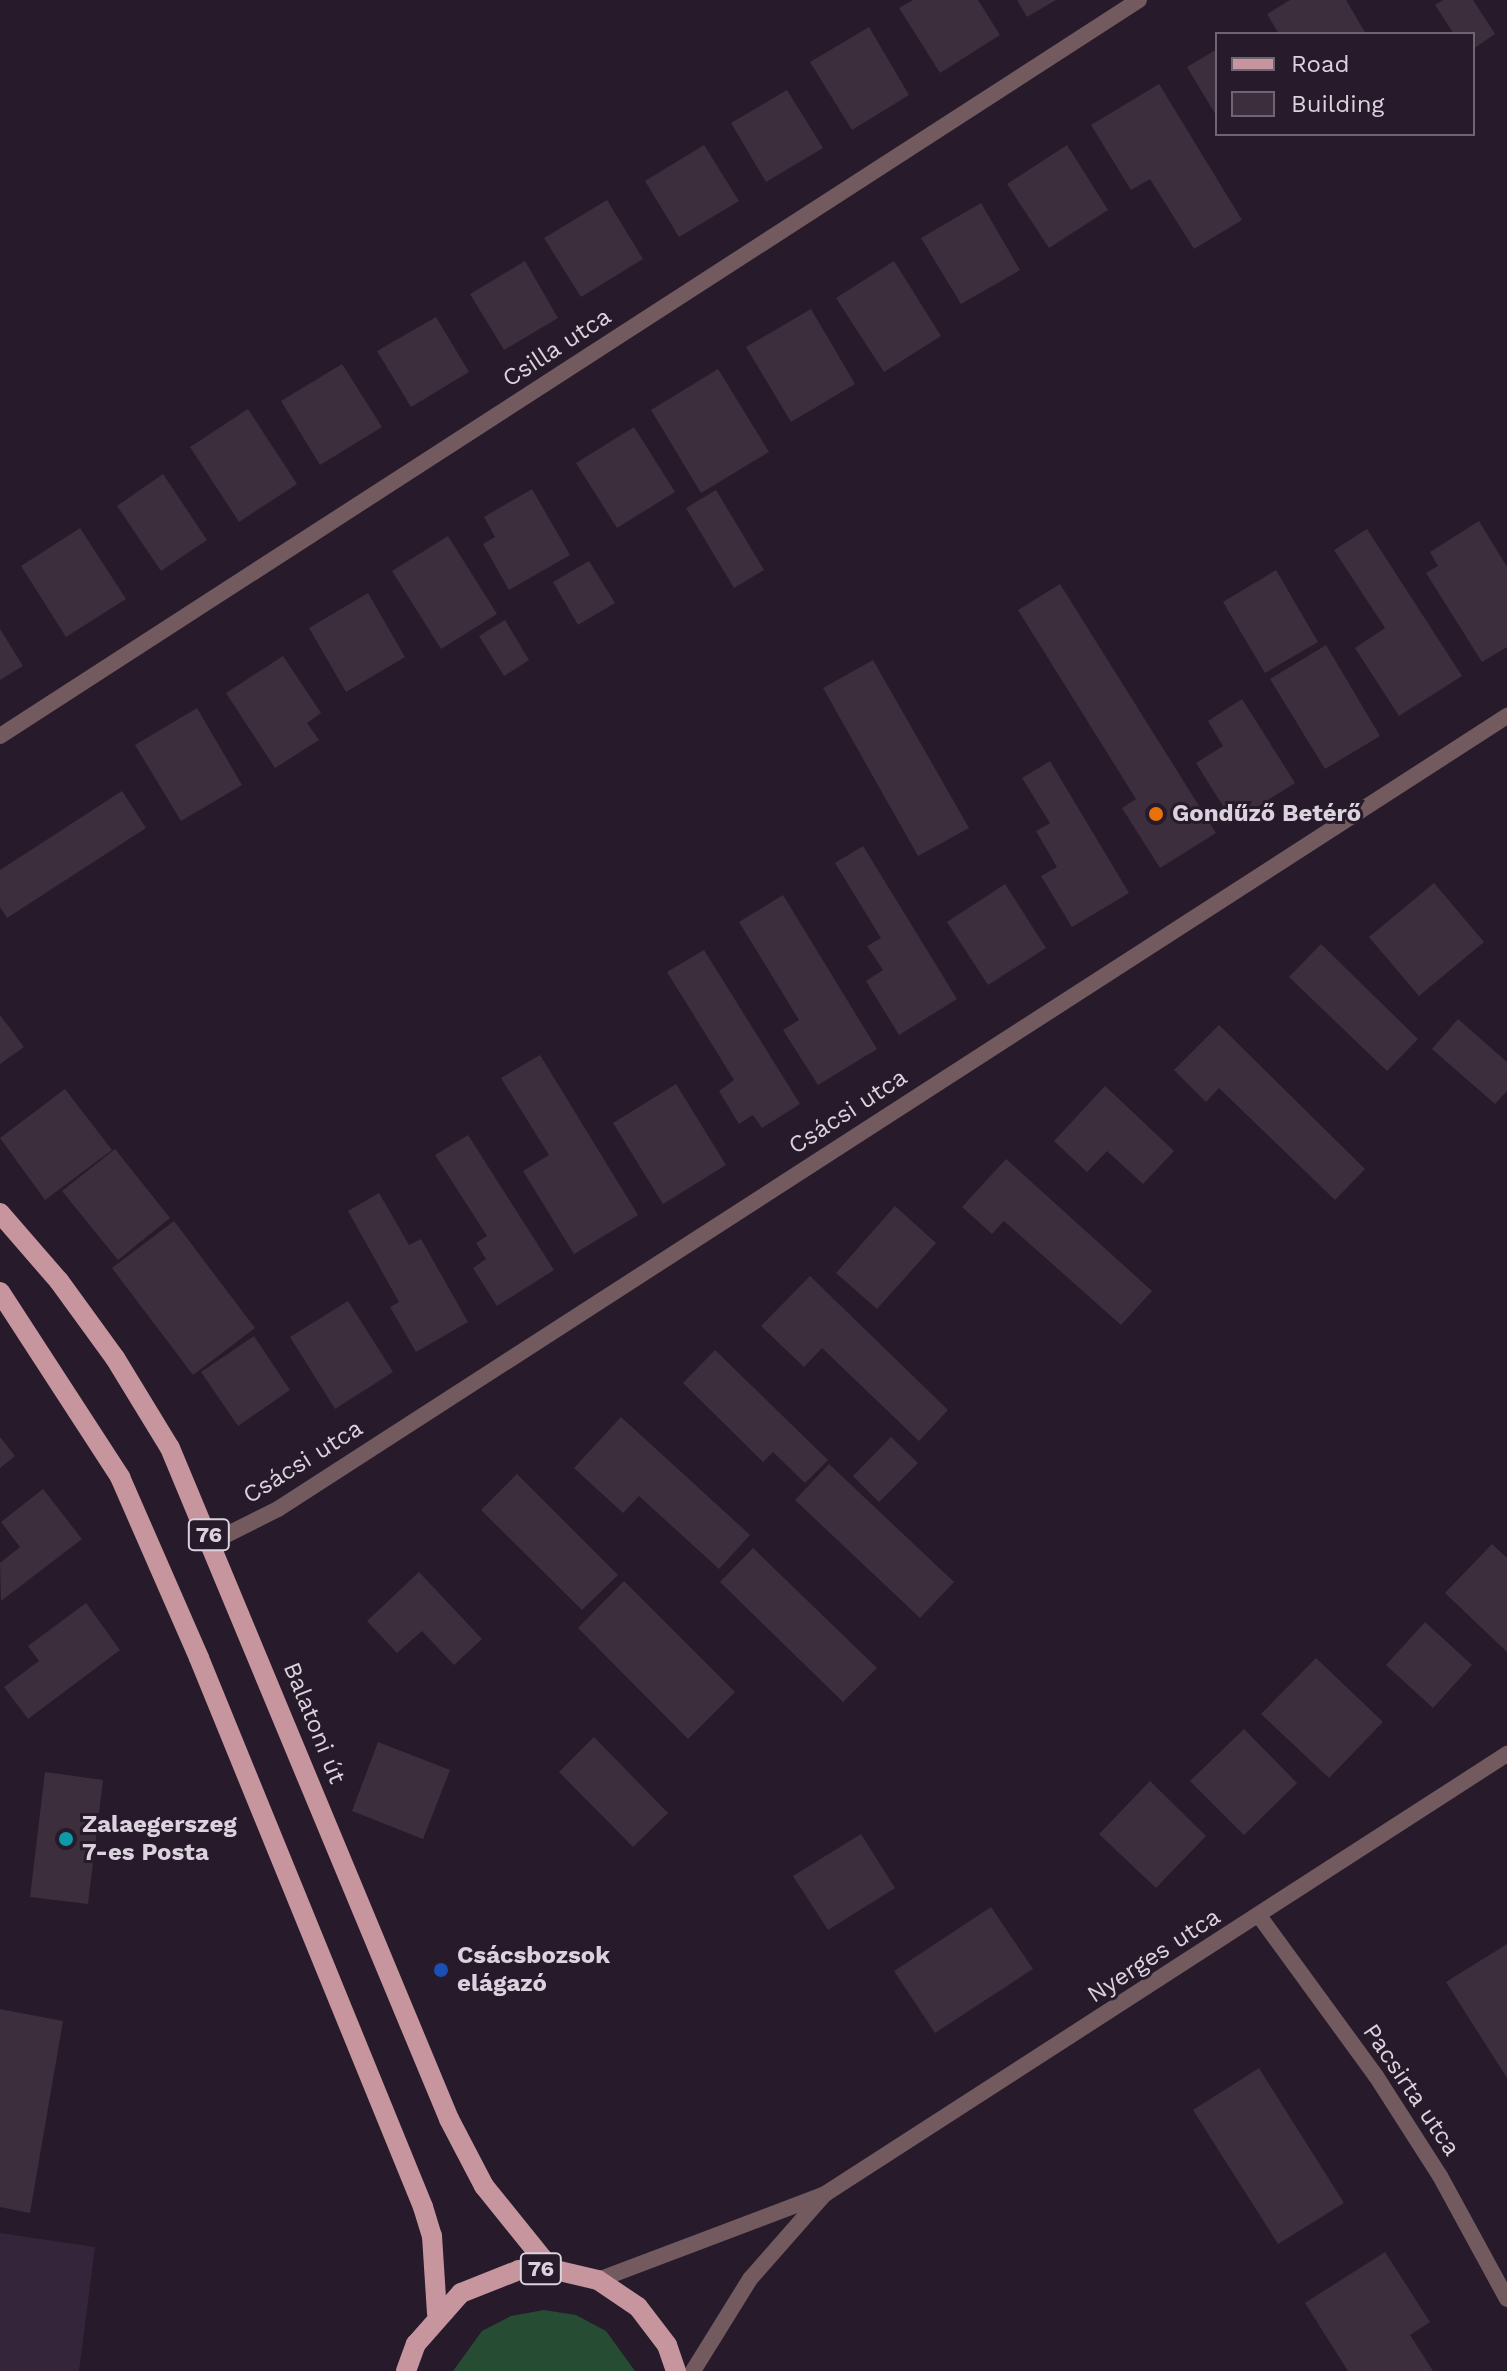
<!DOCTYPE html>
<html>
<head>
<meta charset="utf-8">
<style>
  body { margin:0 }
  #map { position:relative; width:1507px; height:2371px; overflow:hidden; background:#271a2a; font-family:"Work Sans",sans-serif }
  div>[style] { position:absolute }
  .built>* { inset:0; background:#35253a }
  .green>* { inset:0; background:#274c34 }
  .building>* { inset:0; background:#3d2e3d }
  .street>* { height:16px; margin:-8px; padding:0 8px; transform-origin:8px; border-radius:8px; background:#725a5e }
  .primary>* { height:20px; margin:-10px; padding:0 10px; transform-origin:10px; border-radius:10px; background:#c6959d }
  .dots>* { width:22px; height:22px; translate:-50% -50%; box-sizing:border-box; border:4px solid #271a2a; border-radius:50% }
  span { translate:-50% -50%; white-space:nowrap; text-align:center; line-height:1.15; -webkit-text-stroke:6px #271a2a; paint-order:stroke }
  .shield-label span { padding:2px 6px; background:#271a2a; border:2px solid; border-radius:6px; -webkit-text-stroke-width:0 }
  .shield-label { font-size:22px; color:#dad2dd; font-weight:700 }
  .street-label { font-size:24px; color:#dad2dd }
  .poi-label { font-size:24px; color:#dad2dd; font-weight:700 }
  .left { translate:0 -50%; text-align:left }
  .legend { position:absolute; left:1215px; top:32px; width:260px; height:104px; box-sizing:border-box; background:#271a2a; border:2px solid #6f6472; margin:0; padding:10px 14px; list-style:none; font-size:24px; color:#dad2dd }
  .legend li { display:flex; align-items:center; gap:16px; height:40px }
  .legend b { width:40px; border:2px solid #6f6472 }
</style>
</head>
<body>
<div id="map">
  <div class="built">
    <i style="clip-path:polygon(0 2233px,95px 2247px,79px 2371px,0 2371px)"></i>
  </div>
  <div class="green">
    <i style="clip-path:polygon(544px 2310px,576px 2315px,606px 2331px,635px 2371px,453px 2371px,482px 2331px,511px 2316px)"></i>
  </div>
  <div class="building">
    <i style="clip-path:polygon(913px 0,978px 0,1000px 35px,940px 73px,899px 8px)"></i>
    <i style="clip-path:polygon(1017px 0,1056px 0,1027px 17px)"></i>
    <i style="clip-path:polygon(1290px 0,1346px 0,1366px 34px,1279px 34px,1267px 14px)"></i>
    <i style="clip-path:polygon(1443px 0,1473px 0,1495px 34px,1473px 49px,1473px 34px,1454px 34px,1435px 5px)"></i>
    <i style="clip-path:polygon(869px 27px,909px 95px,852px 130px,810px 62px)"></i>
    <i style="clip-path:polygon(1217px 49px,1217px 117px,1187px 67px)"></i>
    <i style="clip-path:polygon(1159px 84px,1242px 220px,1194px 249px,1150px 179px,1131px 190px,1091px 125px)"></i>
    <i style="clip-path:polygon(787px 90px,823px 148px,766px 182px,731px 123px)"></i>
    <i style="clip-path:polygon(704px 145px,739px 201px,679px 237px,645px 181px)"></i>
    <i style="clip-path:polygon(1067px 145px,1108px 210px,1049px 248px,1007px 184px)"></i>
    <i style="clip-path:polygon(607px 200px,643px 259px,581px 297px,544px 238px)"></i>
    <i style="clip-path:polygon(981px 203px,1020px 270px,961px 304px,921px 238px)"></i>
    <i style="clip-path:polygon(525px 261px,558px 318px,504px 350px,470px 294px)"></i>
    <i style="clip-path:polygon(894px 261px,941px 336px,884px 372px,836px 298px)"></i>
    <i style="clip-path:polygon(811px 309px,855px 384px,791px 422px,746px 347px)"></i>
    <i style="clip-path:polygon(436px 317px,469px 372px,411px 407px,377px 351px)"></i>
    <i style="clip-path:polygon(342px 364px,382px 427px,320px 465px,281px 401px)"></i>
    <i style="clip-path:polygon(718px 369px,769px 452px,701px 493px,651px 410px)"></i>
    <i style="clip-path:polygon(248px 409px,297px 484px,239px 522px,190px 447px)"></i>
    <i style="clip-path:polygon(634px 427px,675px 492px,617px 528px,576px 463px)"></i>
    <i style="clip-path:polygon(163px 474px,207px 540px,161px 571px,117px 506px)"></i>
    <i style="clip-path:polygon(532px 489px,570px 555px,509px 590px,483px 544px,495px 537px,484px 517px)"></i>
    <i style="clip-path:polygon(716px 490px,764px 570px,734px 588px,686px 508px)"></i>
    <i style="clip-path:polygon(1479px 521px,1507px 567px,1507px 647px,1482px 662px,1426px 573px,1438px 566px,1430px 552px)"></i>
    <i style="clip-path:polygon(80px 528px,126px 599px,66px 637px,21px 566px)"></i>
    <i style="clip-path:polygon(1367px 529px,1462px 676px,1399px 716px,1355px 648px,1385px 628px,1334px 550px)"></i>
    <i style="clip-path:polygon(448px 536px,497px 614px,441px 649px,392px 571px)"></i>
    <i style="clip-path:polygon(589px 561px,615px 603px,578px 625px,553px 582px)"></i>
    <i style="clip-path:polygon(1276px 570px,1318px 642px,1265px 673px,1223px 602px)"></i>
    <i style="clip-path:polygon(1060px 584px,1216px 833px,1160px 868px,1122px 808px,1136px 799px,1018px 610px)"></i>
    <i style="clip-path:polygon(368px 593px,405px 657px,346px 692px,309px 628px)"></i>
    <i style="clip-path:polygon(505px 620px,529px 660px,504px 676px,479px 636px)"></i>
    <i style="clip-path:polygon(0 629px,23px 666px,0 680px)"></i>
    <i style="clip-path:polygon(1326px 645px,1380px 736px,1325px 769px,1270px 679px)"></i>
    <i style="clip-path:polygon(283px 656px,321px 713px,307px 723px,319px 740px,275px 768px,226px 693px)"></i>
    <i style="clip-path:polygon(873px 660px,969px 828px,918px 856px,823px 688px)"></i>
    <i style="clip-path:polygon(1242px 699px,1295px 783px,1233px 822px,1196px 763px,1223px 746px,1208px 721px)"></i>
    <i style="clip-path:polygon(197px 708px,242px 785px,181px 821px,135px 745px)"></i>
    <i style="clip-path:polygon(1050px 761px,1129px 893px,1072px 927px,1041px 876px,1057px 867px,1036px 831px,1050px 823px,1022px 778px)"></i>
    <i style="clip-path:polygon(122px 791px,146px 828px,7px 918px,0 907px,0 870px)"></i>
    <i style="clip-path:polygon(863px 846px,957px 999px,899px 1035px,866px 981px,883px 970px,867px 946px,881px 938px,835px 863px)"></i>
    <i style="clip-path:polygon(1434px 883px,1484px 942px,1419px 996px,1369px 937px)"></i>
    <i style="clip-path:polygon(1005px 884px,1046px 948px,988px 985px,947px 922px)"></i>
    <i style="clip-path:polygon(783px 895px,877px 1049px,818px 1085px,783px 1030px,799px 1020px,739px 922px)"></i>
    <i style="clip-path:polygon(1321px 944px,1418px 1039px,1387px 1071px,1289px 977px)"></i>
    <i style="clip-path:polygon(704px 950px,800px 1104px,762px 1128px,753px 1115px,739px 1124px,719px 1091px,734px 1080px,667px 972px)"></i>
    <i style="clip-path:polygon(0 1015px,24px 1047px,0 1064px)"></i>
    <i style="clip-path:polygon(1458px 1019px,1507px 1062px,1507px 1091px,1495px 1104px,1432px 1049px)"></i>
    <i style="clip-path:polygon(1219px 1025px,1365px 1169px,1335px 1200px,1219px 1088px,1206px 1102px,1174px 1070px)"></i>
    <i style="clip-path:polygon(540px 1055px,638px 1215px,574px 1254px,523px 1171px,549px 1155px,501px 1078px)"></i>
    <i style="clip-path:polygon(676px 1084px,726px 1165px,663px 1204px,613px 1123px)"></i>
    <i style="clip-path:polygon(1105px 1086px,1174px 1151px,1143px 1184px,1107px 1151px,1087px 1172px,1054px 1141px)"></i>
    <i style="clip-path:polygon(65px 1089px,112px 1150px,45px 1200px,0 1138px)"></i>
    <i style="clip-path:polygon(468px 1135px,554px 1270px,497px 1306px,473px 1268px,486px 1259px,476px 1243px,487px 1236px,435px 1155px)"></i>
    <i style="clip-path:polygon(115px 1149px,170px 1218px,118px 1260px,62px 1191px)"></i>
    <i style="clip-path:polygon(1006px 1159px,1152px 1291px,1121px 1325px,1004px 1221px,992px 1234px,962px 1207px)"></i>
    <i style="clip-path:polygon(379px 1193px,409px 1245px,421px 1239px,468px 1322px,416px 1352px,390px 1307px,399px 1302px,348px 1211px)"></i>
    <i style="clip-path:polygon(895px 1206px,936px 1243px,877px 1309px,836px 1273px)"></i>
    <i style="clip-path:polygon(174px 1221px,255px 1328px,193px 1375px,112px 1268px)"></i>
    <i style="clip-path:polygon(810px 1276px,948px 1410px,919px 1441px,822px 1348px,804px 1367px,761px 1326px)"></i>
    <i style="clip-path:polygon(348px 1301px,393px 1372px,335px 1409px,290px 1337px)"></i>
    <i style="clip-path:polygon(254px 1336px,290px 1390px,238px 1426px,201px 1372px)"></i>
    <i style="clip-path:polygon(715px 1350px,828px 1460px,805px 1483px,773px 1452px,763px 1462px,683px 1383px)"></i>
    <i style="clip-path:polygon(621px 1417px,750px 1535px,719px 1569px,639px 1496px,623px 1513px,574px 1468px)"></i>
    <i style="clip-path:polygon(0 1437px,15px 1456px,0 1468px)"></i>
    <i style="clip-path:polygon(891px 1437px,918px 1463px,879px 1502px,853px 1476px)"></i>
    <i style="clip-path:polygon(829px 1464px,954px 1582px,920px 1618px,795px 1500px)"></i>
    <i style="clip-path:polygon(517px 1474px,618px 1575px,582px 1610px,481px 1510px)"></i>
    <i style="clip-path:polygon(43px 1489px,82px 1539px,1px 1601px,0 1563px,20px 1547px,1px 1522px)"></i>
    <i style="clip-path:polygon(1492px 1544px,1507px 1558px,1507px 1652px,1445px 1593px)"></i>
    <i style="clip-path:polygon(753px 1548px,877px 1668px,843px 1702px,720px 1582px)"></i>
    <i style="clip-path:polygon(419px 1572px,482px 1639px,454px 1665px,422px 1631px,397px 1653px,367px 1621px)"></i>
    <i style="clip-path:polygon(624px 1581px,735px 1692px,688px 1739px,578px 1628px)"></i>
    <i style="clip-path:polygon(86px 1603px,120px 1650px,28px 1719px,4px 1687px,39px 1661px,28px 1646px)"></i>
    <i style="clip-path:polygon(1425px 1622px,1472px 1665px,1433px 1708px,1386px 1665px)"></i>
    <i style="clip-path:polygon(1316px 1658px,1383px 1722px,1329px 1778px,1261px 1714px)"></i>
    <i style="clip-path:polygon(1244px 1729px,1297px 1783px,1244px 1835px,1190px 1781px)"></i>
    <i style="clip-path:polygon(594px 1737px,668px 1813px,633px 1847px,559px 1772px)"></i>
    <i style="clip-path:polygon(378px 1742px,450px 1770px,423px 1839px,352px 1811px)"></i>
    <i style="clip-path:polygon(45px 1772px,103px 1780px,88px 1904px,30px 1897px)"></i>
    <i style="clip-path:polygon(1150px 1781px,1206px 1836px,1156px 1888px,1099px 1834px)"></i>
    <i style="clip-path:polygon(861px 1834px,895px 1888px,828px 1930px,793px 1876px)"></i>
    <i style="clip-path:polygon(991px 1907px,1033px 1969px,935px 2033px,894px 1971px)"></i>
    <i style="clip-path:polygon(1507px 1944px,1507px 2078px,1446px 1982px)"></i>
    <i style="clip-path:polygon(0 2009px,63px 2021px,30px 2213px,0 2207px)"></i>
    <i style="clip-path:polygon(1259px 2068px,1344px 2203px,1278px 2244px,1193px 2110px)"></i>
    <i style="clip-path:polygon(1385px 2252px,1430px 2322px,1410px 2335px,1433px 2371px,1348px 2371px,1305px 2303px)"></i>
  </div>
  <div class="street">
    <i style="left:0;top:736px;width:1356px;rotate:-32.87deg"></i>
    <i style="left:212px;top:1542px;width:74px;rotate:-26.6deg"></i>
    <i style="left:278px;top:1509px;width:1463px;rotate:-32.83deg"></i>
    <i style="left:1260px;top:1917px;width:197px;rotate:53.9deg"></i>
    <i style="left:1376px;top:2076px;width:119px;rotate:57.4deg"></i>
    <i style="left:1440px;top:2176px;width:140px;rotate:61.4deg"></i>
    <i style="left:598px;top:2280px;width:243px;rotate:-20.7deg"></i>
    <i style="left:825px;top:2194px;width:812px;rotate:-32.83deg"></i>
    <i style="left:693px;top:2371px;width:108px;rotate:-58.2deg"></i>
    <i style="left:750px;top:2279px;width:111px;rotate:-48.7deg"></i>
  </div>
  <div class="primary">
    <i style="left:0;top:1213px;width:90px;rotate:49.1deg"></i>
    <i style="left:59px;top:1281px;width:95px;rotate:54deg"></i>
    <i style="left:115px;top:1358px;width:105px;rotate:58.6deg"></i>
    <i style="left:170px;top:1448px;width:727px;rotate:67.42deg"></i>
    <i style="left:449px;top:2119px;width:76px;rotate:62.4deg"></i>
    <i style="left:484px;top:2186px;width:107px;rotate:51.1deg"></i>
    <i style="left:0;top:1292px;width:221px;rotate:57deg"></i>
    <i style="left:120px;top:1477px;width:197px;rotate:66.4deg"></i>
    <i style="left:199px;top:1658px;width:593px;rotate:67.8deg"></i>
    <i style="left:423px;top:2207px;width:30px;rotate:73deg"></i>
    <i style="left:432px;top:2236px;width:78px;rotate:86.3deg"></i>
    <i style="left:406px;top:2371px;width:29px;rotate:-70deg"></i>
    <i style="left:416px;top:2344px;width:68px;rotate:-48.6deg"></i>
    <i style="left:461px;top:2293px;width:62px;rotate:-21.6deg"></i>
    <i style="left:519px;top:2270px;width:32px;rotate:-2deg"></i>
    <i style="left:551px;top:2269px;width:48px;rotate:13.2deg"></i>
    <i style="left:598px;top:2280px;width:48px;rotate:34deg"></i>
    <i style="left:638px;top:2307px;width:48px;rotate:52.7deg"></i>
    <i style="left:667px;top:2345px;width:28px;rotate:71deg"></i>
  </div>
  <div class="dots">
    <i style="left:1156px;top:814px;background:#e8710a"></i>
    <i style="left:66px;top:1839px;background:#0f9aa8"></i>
    <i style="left:441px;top:1970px;background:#1a4fb4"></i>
  </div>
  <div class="shield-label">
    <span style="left:209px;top:1535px">76</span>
    <span style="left:541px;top:2269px">76</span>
  </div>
  <div class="street-label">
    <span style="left:557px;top:348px;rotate:-33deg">Csilla utca</span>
    <span style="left:848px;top:1112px;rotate:-33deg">Csácsi utca</span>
    <span style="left:303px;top:1462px;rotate:-32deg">Csácsi utca</span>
    <span style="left:314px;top:1723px;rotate:68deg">Balatoni út</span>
    <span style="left:1154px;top:1956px;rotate:-33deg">Nyerges utca</span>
    <span style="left:1411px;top:2090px;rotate:56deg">Pacsirta utca</span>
  </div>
  <div class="poi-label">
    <span class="left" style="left:1172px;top:814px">Gondűző Betérő</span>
    <span class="left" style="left:82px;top:1839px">Zalaegerszeg<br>7-es Posta</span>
    <span class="left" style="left:457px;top:1970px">Csácsbozsok<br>elágazó</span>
  </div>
  <ul class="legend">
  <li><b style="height:10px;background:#c6959d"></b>Road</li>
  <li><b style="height:22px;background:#3d2e3d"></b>Building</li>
  </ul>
</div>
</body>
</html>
